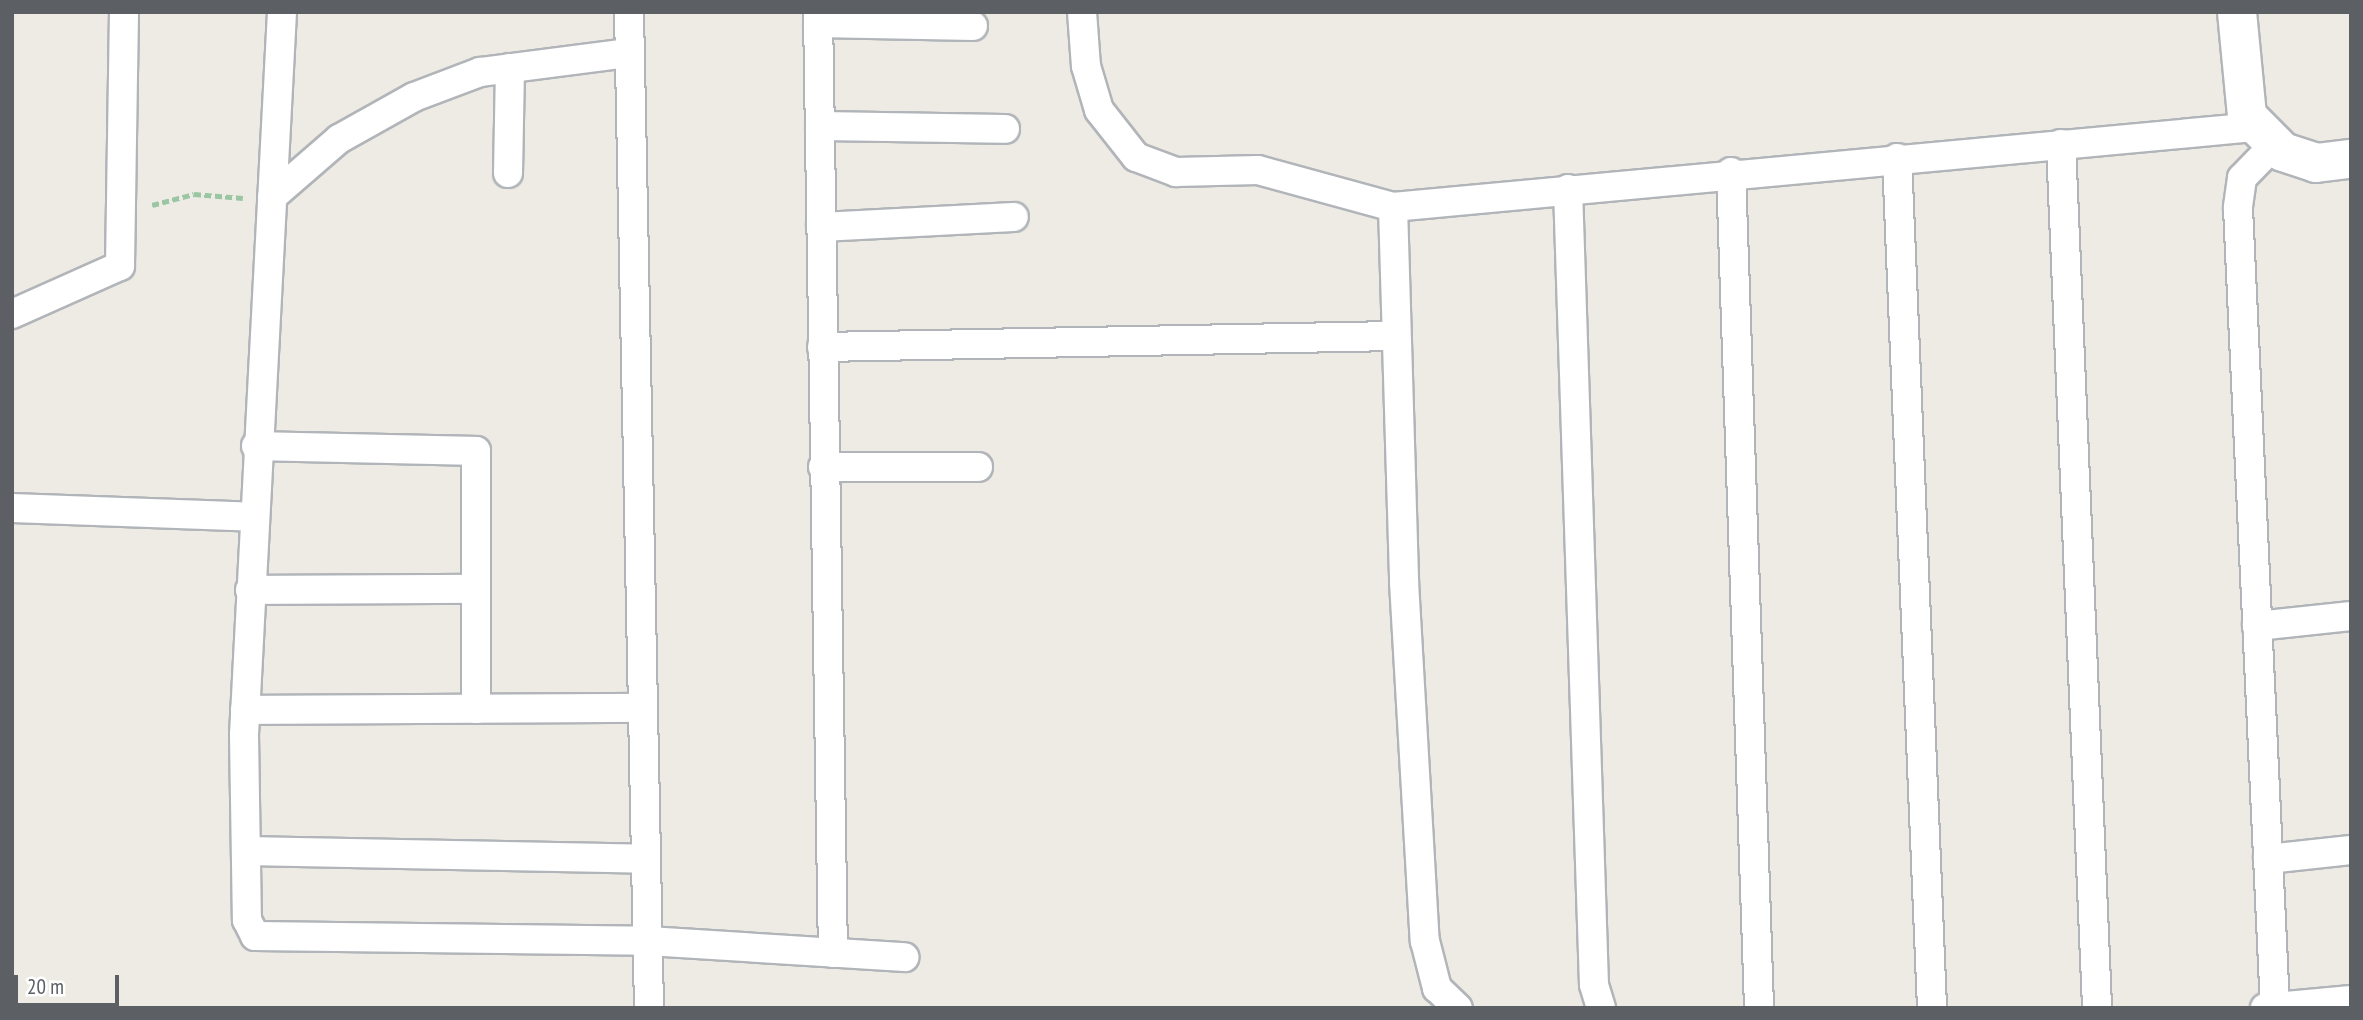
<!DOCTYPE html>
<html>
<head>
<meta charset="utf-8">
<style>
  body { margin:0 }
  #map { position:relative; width:2363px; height:1020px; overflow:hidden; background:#eeebe4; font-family:"PT Sans Narrow",sans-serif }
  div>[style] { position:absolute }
  .path>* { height:4.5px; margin-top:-2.25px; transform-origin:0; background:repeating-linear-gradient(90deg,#9bc6a4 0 7px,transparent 0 10.5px) }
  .roads { filter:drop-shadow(2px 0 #b1b5b9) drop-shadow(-2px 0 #b1b5b9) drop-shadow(0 2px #b1b5b9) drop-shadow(0 -2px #b1b5b9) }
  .street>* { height:28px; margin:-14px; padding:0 14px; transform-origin:14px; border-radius:14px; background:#fff }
  .secondary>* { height:38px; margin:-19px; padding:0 19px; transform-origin:19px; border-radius:19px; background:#fff }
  span { translate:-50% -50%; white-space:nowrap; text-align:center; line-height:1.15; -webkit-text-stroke:6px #fff; paint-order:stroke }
  .frame { position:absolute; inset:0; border:14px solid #5c6064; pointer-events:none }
  .scale { position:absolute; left:14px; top:975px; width:105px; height:32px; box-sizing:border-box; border:4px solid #5c6064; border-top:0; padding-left:9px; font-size:21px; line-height:24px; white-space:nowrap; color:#5c6064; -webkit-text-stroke:5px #fff; paint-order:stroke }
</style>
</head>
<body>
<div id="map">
  <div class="path">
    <i style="left:152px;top:205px;width:43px;rotate:-14.7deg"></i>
    <i style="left:194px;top:194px;width:49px;rotate:4.7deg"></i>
  </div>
  <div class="roads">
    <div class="street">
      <i style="left:282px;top:12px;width:724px;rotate:93.01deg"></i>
      <i style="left:244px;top:735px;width:185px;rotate:89.1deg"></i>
      <i style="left:247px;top:920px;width:18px;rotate:63deg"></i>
      <i style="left:255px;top:936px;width:393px;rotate:0.7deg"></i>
      <i style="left:648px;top:941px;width:257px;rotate:3.6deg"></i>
      <i style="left:629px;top:12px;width:996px;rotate:88.85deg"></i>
      <i style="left:818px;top:12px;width:941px;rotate:89.09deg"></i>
      <i style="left:1082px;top:12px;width:54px;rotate:85.8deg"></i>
      <i style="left:1086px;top:66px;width:46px;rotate:73.5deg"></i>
      <i style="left:1099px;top:110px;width:60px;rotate:51.8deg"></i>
      <i style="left:1136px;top:157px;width:43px;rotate:20.6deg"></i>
      <i style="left:1176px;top:172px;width:82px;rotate:-1.4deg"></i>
      <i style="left:1258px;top:170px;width:140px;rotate:15.3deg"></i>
      <i style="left:1393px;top:207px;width:867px;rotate:-5.3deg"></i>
      <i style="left:818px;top:23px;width:155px;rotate:1.1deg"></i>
      <i style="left:820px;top:126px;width:185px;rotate:0.9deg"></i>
      <i style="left:2061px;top:144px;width:865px;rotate:87.61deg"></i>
      <i style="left:2274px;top:145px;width:46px;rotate:134.1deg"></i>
      <i style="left:2242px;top:178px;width:30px;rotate:98deg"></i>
      <i style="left:2238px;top:208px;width:801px;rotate:87.35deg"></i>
      <i style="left:1897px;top:158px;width:851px;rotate:87.64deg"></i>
      <i style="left:1731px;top:172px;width:836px;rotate:88.08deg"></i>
      <i style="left:508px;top:173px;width:105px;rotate:-88.9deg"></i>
      <i style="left:1568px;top:189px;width:796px;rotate:88.13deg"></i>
      <i style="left:1594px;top:985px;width:24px;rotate:73deg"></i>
      <i style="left:272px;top:197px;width:89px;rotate:-40.9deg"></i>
      <i style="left:339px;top:139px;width:86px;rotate:-29.2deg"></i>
      <i style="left:414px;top:97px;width:71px;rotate:-20.7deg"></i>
      <i style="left:480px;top:72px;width:150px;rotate:-7.3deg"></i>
      <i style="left:1393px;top:207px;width:375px;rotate:88.3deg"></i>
      <i style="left:1404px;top:582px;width:360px;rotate:86.7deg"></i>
      <i style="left:1425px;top:941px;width:49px;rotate:75.7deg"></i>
      <i style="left:1437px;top:988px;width:29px;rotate:44deg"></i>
      <i style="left:821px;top:227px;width:193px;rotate:-3deg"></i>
      <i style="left:12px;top:314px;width:118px;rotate:-24deg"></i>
      <i style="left:120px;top:266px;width:254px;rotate:-89.1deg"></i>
      <i style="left:822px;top:347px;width:572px;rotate:-1.1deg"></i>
      <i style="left:256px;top:446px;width:220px;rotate:1.3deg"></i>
      <i style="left:476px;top:451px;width:258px;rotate:90deg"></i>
      <i style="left:823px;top:467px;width:155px"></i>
      <i style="left:12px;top:508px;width:241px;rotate:2.1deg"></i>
      <i style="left:250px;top:590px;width:222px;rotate:-0.3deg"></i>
      <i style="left:2257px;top:626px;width:95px;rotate:-6.1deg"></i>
      <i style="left:245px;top:710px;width:398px;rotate:-0.3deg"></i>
      <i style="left:246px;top:851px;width:400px;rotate:1.1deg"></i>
      <i style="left:2268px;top:859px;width:83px;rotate:-6.2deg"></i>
      <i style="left:2265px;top:1008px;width:86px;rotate:-5.3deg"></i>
    </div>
    <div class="secondary">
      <i style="left:2237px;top:12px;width:104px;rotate:84.5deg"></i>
      <i style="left:2247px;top:116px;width:51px;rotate:45deg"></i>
      <i style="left:2283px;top:152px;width:35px;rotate:18deg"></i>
      <i style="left:2316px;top:163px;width:35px;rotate:-7deg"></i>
    </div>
  </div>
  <div class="frame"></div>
  <div class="scale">20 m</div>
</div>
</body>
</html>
